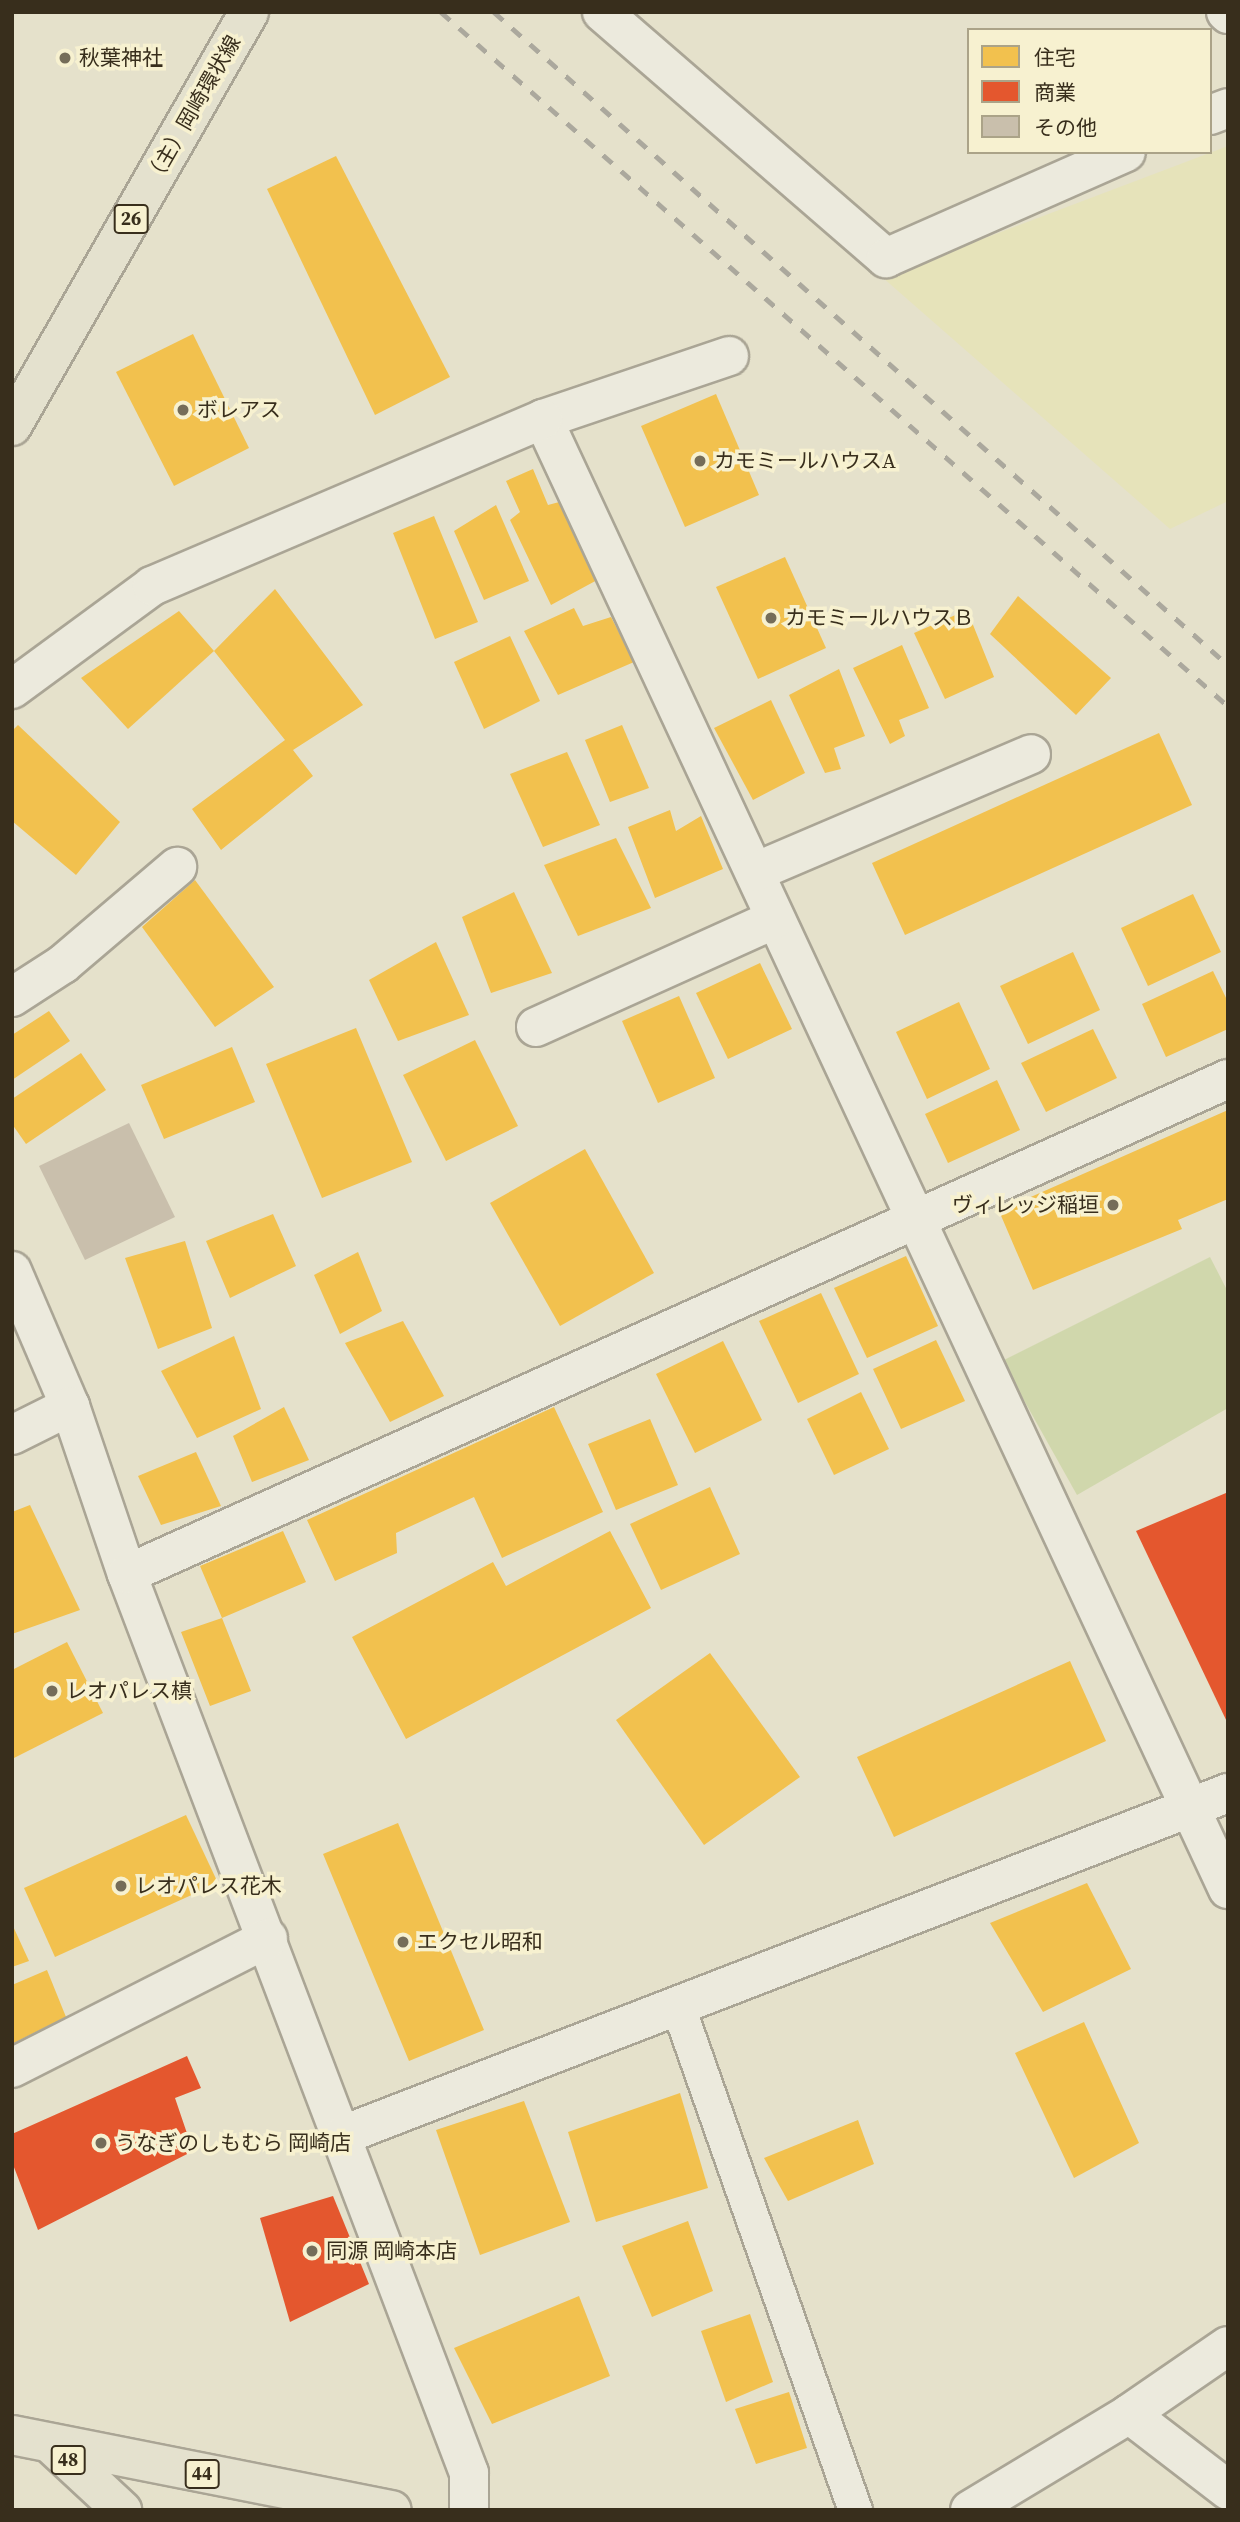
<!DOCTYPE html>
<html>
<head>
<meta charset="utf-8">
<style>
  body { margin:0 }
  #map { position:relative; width:1240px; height:2522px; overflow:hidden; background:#e5e1cb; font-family:"Source Serif 4","Noto Sans JP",serif }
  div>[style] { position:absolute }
  .farmland>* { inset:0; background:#e6e3ba }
  .green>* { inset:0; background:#d0d7ac }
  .homes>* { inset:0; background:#f2c14e }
  .shops>* { inset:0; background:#e4572e }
  .building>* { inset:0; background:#c9bfac }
  .roads { filter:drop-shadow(2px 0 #aaa595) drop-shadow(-2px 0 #aaa595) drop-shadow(0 2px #aaa595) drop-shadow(0 -2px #aaa595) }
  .service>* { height:33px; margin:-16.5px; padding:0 16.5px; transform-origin:16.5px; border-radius:16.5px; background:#eceadd }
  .minor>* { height:38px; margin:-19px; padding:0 19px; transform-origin:19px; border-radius:19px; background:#eceadd }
  .tertiary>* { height:38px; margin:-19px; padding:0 19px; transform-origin:19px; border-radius:19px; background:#eceadd }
  .primary>* { height:38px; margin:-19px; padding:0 19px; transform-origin:19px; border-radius:19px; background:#e4e1ce }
  .rail>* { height:5px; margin-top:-2.5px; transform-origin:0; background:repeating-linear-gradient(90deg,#aba89d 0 12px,transparent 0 24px) }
  .dots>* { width:19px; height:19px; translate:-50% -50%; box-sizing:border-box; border:4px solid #f7f1d0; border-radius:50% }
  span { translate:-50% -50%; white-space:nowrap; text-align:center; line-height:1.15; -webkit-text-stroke:7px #f7f1d0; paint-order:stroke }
  .shield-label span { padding:2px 5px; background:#f7f1d0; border:2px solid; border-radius:5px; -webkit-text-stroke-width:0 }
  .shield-label { font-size:19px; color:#382e1c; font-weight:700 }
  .poi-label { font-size:21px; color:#382e1c }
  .left { translate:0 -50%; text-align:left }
  .right { translate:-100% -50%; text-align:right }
  .street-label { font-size:21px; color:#382e1c }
  .frame { position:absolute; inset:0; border:14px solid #382e1c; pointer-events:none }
  .legend { position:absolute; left:967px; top:28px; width:245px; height:126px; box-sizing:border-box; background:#f7f1d0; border:2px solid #aba388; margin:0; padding:9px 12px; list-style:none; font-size:21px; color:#382e1c }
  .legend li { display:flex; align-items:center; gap:14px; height:35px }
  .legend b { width:35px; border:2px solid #aba388 }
</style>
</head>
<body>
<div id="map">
  <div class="farmland">
    <i style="clip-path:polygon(1228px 146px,1228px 501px,1170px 529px,882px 277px)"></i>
  </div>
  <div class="green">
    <i style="clip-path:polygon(1210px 1257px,1228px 1292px,1228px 1408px,1077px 1495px,1002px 1361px)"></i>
  </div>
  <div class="homes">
    <i style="clip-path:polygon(336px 156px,450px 377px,375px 415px,267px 189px)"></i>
    <i style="clip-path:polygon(193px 334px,249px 448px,174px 486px,116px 372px)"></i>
    <i style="clip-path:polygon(716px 394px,759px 495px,685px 527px,641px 426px)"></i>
    <i style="clip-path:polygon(533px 469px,548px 505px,563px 501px,599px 579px,551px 605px,510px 520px,520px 512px,506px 481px)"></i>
    <i style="clip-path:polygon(496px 505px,529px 581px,484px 600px,454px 531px)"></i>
    <i style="clip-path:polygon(434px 516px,478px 622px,435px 639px,393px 533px)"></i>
    <i style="clip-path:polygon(785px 557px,826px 648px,758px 679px,716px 587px)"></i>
    <i style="clip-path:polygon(275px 589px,363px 705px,293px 750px,313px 776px,221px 850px,192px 809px,285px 740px,214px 651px)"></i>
    <i style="clip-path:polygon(1018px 596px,1111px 678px,1076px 715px,990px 634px)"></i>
    <i style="clip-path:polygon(574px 608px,583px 626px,611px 617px,634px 662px,558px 695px,524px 631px)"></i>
    <i style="clip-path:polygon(967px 610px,994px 677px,945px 699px,914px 633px)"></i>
    <i style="clip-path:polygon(179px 611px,214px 651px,128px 729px,81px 678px)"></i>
    <i style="clip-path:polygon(510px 636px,540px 701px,484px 729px,454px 662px)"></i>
    <i style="clip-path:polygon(902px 645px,929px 708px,899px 720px,905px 736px,890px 744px,853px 668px)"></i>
    <i style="clip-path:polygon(839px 669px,865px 736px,834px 748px,841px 769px,825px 773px,789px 695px)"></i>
    <i style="clip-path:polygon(771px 700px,805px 773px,753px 800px,714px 728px)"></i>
    <i style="clip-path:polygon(18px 725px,120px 822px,76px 875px,12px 821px,12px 731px)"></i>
    <i style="clip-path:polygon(622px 725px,649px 788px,610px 802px,585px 740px)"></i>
    <i style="clip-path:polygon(1159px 733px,1192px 805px,905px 935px,872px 863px)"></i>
    <i style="clip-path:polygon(567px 752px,600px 825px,543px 847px,510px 774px)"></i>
    <i style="clip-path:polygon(670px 810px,676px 831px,701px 816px,723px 869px,655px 898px,628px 827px)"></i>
    <i style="clip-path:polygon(616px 838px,651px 908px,578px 936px,544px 865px)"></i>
    <i style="clip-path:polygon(195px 880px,274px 987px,215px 1027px,142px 927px)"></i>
    <i style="clip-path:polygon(514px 892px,552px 973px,491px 993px,462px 917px)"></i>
    <i style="clip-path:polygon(1193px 894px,1221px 952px,1148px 986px,1121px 928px)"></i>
    <i style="clip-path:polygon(436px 942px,469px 1015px,398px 1041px,369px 980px)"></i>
    <i style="clip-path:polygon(1073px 952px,1100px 1010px,1028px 1044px,1000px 986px)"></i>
    <i style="clip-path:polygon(760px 963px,792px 1029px,728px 1059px,696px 993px)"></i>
    <i style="clip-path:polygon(1213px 971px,1228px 1002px,1228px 1029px,1166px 1057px,1142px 1004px)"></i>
    <i style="clip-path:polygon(679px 996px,715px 1078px,658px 1103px,622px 1021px)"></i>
    <i style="clip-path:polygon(959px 1002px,990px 1069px,927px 1099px,896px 1032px)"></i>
    <i style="clip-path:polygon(49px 1011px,70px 1041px,12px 1080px,12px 1035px)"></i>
    <i style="clip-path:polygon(356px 1028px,412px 1162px,322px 1198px,266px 1064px)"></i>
    <i style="clip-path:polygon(1093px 1029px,1117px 1078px,1046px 1112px,1021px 1063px)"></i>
    <i style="clip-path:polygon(475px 1040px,518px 1126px,446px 1161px,403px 1075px)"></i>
    <i style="clip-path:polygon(232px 1047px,255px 1102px,164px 1139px,141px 1085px)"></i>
    <i style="clip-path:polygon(81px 1053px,106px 1090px,26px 1144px,12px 1124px,12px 1099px)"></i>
    <i style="clip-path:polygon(997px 1080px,1020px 1130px,948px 1163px,925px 1114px)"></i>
    <i style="clip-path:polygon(1228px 1110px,1228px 1199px,1178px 1220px,1182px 1229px,1033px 1290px,999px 1211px)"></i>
    <i style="clip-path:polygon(585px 1149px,654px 1273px,560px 1326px,490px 1203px)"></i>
    <i style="clip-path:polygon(273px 1214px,296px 1266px,230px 1298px,206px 1241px)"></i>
    <i style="clip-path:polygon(185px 1241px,212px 1328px,158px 1349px,125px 1258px)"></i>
    <i style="clip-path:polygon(358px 1252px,382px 1311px,340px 1334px,314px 1275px)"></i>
    <i style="clip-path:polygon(906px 1256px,938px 1326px,867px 1358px,834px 1288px)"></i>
    <i style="clip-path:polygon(821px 1293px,859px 1374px,798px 1403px,759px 1321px)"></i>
    <i style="clip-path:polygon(403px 1321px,444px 1396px,390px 1422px,345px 1343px)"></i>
    <i style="clip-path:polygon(234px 1336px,261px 1409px,197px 1438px,161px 1371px)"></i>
    <i style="clip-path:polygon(936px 1340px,965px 1401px,901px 1429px,873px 1369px)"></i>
    <i style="clip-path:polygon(723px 1341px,762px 1420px,695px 1453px,656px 1374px)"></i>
    <i style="clip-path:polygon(861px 1392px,889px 1449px,834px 1475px,807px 1419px)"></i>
    <i style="clip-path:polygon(284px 1407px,309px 1460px,252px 1482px,233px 1436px)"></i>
    <i style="clip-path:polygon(554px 1407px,603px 1512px,502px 1558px,474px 1497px,396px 1533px,397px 1553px,335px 1581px,307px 1520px)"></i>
    <i style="clip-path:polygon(650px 1419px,678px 1485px,616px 1510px,588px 1444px)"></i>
    <i style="clip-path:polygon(196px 1452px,221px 1506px,161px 1525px,138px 1476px)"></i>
    <i style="clip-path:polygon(710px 1487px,740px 1554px,661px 1590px,630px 1524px)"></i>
    <i style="clip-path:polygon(30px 1505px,80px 1610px,12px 1634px,12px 1512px)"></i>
    <i style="clip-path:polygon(283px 1531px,306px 1582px,222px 1618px,251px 1691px,210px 1706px,181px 1632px,222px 1618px,200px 1566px)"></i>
    <i style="clip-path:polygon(610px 1531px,651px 1608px,406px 1739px,352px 1637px,493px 1562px,506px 1586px)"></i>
    <i style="clip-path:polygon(67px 1642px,103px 1713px,12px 1759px,12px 1670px)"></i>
    <i style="clip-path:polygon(710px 1653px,800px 1777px,704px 1845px,616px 1720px)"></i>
    <i style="clip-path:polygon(1070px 1661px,1106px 1741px,894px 1837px,857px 1757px)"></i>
    <i style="clip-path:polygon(186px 1815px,218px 1883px,55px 1957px,24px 1888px)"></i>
    <i style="clip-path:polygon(398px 1823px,484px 2030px,409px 2061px,323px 1854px)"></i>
    <i style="clip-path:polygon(1087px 1883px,1131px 1969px,1043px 2012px,990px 1923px)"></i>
    <i style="clip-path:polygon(12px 1924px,29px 1961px,12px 1967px)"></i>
    <i style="clip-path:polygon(47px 1970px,66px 2017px,12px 2044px,12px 1985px)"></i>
    <i style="clip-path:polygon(1084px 2022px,1139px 2143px,1074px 2178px,1015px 2053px)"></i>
    <i style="clip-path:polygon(680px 2093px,708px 2188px,596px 2222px,568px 2132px)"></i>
    <i style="clip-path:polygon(524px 2101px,570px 2222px,480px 2255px,436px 2130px)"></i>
    <i style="clip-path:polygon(858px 2120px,874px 2164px,788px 2201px,764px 2158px)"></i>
    <i style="clip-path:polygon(688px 2221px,713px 2291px,652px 2317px,622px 2246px)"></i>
    <i style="clip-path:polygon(579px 2296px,610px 2376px,492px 2424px,454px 2348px)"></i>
    <i style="clip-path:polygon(750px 2314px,773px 2382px,726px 2402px,701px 2331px)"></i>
    <i style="clip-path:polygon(789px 2392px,807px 2448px,756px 2464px,735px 2409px)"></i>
  </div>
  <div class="shops">
    <i style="clip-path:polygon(1226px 1493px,1228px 1497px,1228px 1724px,1136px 1531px)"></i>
    <i style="clip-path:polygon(187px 2056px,201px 2088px,175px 2098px,193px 2151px,38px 2230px,12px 2162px,12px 2134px)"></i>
    <i style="clip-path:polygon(333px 2196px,369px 2284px,290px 2322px,260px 2218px)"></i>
  </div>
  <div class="building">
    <i style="clip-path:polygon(129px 1123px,175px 1217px,85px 1260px,39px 1166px)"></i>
  </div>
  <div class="roads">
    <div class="service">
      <i style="left:677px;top:2004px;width:536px;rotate:70.62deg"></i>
    </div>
    <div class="minor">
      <i style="left:602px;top:12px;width:376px;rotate:40.9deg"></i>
      <i style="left:886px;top:258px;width:262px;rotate:-23.8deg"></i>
      <i style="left:1210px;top:115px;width:19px;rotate:-21deg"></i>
      <i style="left:729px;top:356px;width:196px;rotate:161.3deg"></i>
      <i style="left:543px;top:419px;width:1622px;rotate:65.02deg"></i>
      <i style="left:12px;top:689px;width:174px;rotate:-36.3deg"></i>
      <i style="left:152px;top:586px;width:425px;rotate:-23.1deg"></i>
      <i style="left:755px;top:872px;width:300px;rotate:-23.1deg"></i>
      <i style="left:12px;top:997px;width:61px;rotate:-32.9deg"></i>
      <i style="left:63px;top:964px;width:150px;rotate:-40.4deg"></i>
      <i style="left:536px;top:1027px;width:262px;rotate:-24.3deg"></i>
      <i style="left:12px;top:1271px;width:147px;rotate:66.8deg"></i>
      <i style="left:70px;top:1406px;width:177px;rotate:71.3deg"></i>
      <i style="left:127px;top:1574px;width:962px;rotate:69.17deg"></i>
      <i style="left:469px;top:2473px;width:37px;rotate:90deg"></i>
      <i style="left:12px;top:1435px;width:65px;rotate:-26.6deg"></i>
      <i style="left:127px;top:1574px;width:1207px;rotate:-24.21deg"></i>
      <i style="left:12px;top:2068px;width:287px;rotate:-26.9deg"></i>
      <i style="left:343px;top:2135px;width:949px;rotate:-21.13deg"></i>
      <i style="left:1129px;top:2414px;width:125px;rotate:37.5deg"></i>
      <i style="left:970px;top:2510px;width:186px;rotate:-31.1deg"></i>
      <i style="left:1129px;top:2414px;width:120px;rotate:-34.5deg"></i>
    </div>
    <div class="tertiary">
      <i style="left:1226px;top:12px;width:3px;rotate:45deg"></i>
    </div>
    <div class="primary">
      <i style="left:12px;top:426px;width:477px;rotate:-60.2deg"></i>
      <i style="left:12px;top:2435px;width:387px;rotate:11.2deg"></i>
      <i style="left:52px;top:2445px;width:96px;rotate:42.9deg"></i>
    </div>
  </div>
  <div class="rail">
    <i style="left:441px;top:12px;width:1049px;rotate:41.41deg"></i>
    <i style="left:494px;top:12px;width:982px;rotate:41.66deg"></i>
  </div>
  <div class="dots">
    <i style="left:65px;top:58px;background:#756d59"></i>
    <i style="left:183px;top:410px;background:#756d59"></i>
    <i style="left:700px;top:461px;background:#756d59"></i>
    <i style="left:771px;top:618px;background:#756d59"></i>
    <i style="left:1113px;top:1205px;background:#756d59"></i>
    <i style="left:52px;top:1691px;background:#756d59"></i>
    <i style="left:121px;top:1886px;background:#756d59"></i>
    <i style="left:403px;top:1942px;background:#756d59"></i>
    <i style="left:101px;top:2143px;background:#756d59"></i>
    <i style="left:312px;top:2251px;background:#756d59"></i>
  </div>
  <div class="shield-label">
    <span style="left:131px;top:219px">26</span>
    <span style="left:68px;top:2460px">48</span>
    <span style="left:202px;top:2474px">44</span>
  </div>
  <div class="poi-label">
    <span class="left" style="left:79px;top:58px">秋葉神社</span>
    <span class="left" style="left:197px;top:410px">ボレアス</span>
    <span class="left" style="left:714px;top:461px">カモミールハウスA</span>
    <span class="left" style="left:785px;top:618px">カモミールハウスＢ</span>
    <span class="right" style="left:1099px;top:1205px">ヴィレッジ稲垣</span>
    <span class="left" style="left:66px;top:1691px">レオパレス槙</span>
    <span class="left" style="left:135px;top:1886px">レオパレス花木</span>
    <span class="left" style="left:417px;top:1942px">エクセル昭和</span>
    <span class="left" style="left:115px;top:2143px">うなぎのしもむら 岡崎店</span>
    <span class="left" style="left:326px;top:2251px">同源 岡崎本店</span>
  </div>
  <div class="street-label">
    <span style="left:193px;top:110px;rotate:-60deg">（主）岡崎環状線</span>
  </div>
  <div class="frame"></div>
  <ul class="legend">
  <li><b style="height:19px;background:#f2c14e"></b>住宅</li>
  <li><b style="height:19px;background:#e4572e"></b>商業</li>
  <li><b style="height:19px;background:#c9bfac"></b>その他</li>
  </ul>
</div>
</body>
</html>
